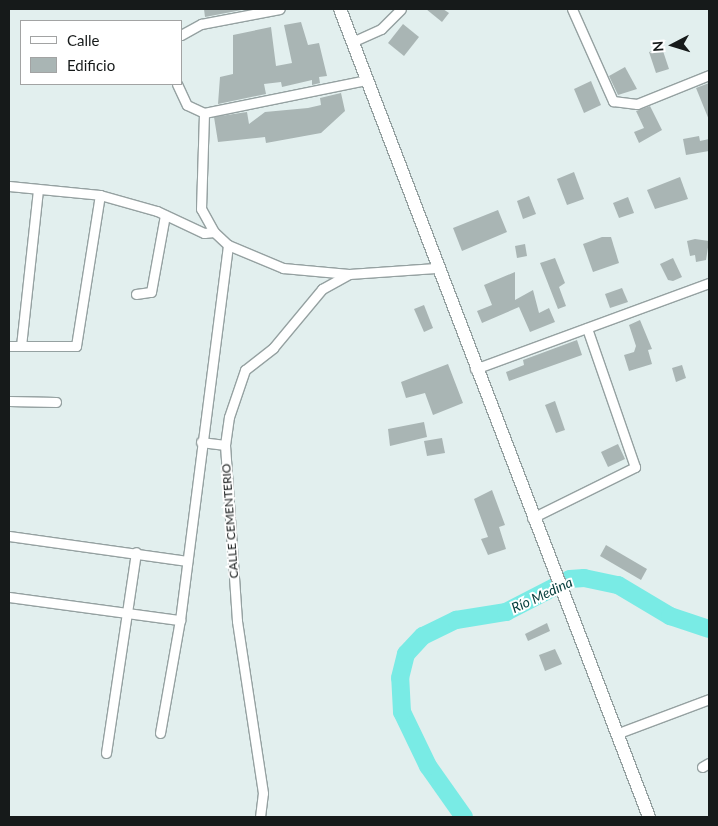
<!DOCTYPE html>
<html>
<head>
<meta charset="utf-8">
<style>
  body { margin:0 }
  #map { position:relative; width:718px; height:826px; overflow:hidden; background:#e2efee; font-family:Lato,sans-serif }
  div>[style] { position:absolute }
  .river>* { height:18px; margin:-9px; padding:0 9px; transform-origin:9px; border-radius:9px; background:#79ebe5 }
  .building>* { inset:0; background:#a9b5b4 }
  .roads { filter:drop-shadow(1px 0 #95a1a1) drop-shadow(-1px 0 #95a1a1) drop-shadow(0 1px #95a1a1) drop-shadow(0 -1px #95a1a1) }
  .street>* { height:9px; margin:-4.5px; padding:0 4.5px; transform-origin:4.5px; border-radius:4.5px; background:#fff }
  .secondary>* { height:12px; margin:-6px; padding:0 6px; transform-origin:6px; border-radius:6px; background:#fff }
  span { translate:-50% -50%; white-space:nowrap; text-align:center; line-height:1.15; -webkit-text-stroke:4px #fff; paint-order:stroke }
  .street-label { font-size:12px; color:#161a1a }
  .water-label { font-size:14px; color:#09403f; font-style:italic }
  .frame { position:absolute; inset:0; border:10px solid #161a1a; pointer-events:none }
  .legend { position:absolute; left:20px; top:20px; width:162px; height:65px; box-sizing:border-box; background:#fff; border:1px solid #a2a3a3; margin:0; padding:6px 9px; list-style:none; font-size:15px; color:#161a1a }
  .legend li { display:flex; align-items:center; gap:10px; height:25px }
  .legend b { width:25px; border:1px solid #a2a3a3 }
  .north { position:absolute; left:648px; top:20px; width:50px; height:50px; -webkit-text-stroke:4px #fff; paint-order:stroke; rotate:265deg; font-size:14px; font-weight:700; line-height:20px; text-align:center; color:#161a1a }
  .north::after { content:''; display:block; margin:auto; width:18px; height:22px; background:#161a1a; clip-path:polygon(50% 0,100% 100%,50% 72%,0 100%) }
</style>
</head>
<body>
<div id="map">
  <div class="river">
    <i style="left:464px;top:817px;width:62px;rotate:-125.2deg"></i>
    <i style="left:428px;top:766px;width:60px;rotate:-115.7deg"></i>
    <i style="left:402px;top:712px;width:34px;rotate:-93deg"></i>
    <i style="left:400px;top:678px;width:25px;rotate:-76deg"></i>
    <i style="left:406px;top:654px;width:25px;rotate:-47deg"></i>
    <i style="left:423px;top:636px;width:37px;rotate:-26deg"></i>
    <i style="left:456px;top:620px;width:51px;rotate:-9.1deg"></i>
    <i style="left:506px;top:612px;width:72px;rotate:-27.3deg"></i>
    <i style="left:570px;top:579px;width:14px;rotate:-4deg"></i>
    <i style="left:584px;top:578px;width:35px;rotate:12deg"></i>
    <i style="left:618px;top:585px;width:61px;rotate:30.8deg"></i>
    <i style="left:670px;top:616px;width:41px;rotate:18.4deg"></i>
  </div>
  <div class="building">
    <i style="clip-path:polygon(204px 9px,247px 9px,205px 17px)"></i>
    <i style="clip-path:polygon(426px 9px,443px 9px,449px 13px,442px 22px)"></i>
    <i style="clip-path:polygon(301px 22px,308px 45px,319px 43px,327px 76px,319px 77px,320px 83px,312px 85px,312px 80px,282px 87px,281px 82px,264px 84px,266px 94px,218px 104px,220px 77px,233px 74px,233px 35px,271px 27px,276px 66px,292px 63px,284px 25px)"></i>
    <i style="clip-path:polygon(403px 24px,419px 37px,404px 56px,388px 43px)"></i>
    <i style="clip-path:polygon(662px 48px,669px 69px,656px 73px,649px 52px)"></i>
    <i style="clip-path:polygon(625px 67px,637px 89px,618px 95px,609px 76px)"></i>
    <i style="clip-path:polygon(591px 81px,601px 105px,584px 113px,574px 89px)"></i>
    <i style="clip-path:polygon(709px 83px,709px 120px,696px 88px)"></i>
    <i style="clip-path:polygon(341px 93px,345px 111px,321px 133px,266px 143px,265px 137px,218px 142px,214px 117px,247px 112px,249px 124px,265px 112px,308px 108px,321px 105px,320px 98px)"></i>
    <i style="clip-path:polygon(650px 106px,662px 130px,639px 143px,634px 132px,644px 128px,636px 111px)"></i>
    <i style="clip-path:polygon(699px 136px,700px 141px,709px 139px,709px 151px,686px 155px,683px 139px)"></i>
    <i style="clip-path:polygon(574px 172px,584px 199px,567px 205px,557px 179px)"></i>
    <i style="clip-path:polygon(680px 177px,688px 199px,655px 209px,647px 190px)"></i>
    <i style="clip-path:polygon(529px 196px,536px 214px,523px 219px,517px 201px)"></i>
    <i style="clip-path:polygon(628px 197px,634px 213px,619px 218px,613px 203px)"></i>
    <i style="clip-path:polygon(498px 210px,507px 232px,462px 251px,453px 228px)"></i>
    <i style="clip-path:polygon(602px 237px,611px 237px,619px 263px,593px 272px,583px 244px)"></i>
    <i style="clip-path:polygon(695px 239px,709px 241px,706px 260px,696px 262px,695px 255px,690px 256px,687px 241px)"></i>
    <i style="clip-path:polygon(525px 244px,527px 256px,517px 258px,515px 246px)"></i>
    <i style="clip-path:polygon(555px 258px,565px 283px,559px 287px,566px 306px,558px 309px,540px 263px)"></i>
    <i style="clip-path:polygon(673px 258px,682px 277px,673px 281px,668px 280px,660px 264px)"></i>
    <i style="clip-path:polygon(515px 272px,515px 300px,533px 290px,539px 313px,549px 308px,555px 322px,530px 332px,519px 307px,482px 323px,477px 311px,492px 305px,484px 285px)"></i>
    <i style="clip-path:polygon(622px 288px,628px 302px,610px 308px,605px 294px)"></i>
    <i style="clip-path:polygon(424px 305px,433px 328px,424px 332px,414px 309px)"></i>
    <i style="clip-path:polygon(640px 320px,652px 349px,648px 350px,652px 364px,629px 371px,624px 355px,634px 352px,636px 346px,629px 325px)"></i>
    <i style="clip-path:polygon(577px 340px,582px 355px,509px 381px,506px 372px,524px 365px,523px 360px)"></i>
    <i style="clip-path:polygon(448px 364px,463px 403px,433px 415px,425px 393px,406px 398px,401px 382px)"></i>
    <i style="clip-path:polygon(682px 365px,686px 378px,676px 382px,672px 368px)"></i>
    <i style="clip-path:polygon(555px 401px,565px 430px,556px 433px,545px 405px)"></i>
    <i style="clip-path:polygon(424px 422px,427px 437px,390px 446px,388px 429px)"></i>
    <i style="clip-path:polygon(442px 438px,445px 453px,427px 456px,424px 441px)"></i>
    <i style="clip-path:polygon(618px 444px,625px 459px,608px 467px,601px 452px)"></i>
    <i style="clip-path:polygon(492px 490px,505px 525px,499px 527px,506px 549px,488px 555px,481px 539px,488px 537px,474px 499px)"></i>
    <i style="clip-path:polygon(606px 545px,647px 569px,641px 580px,600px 556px)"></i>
    <i style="clip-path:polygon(547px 623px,550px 631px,528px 641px,525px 634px)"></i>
    <i style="clip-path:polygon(555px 649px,562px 664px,545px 671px,539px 655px)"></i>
  </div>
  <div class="roads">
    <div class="street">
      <i style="left:572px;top:9px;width:101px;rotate:66deg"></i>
      <i style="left:613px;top:101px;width:24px;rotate:7deg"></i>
      <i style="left:637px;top:104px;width:78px;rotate:-21.9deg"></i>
      <i style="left:181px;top:35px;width:23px;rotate:-29deg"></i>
      <i style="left:201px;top:24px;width:80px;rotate:-10.8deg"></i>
      <i style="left:352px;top:42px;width:32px;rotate:-24deg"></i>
      <i style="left:381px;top:29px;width:28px;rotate:-45deg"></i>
      <i style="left:177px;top:84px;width:23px;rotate:65deg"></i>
      <i style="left:187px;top:105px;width:19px;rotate:25deg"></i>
      <i style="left:204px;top:113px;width:165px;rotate:-11.5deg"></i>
      <i style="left:9px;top:186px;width:91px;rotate:5.6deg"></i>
      <i style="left:100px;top:195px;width:59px;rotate:15.7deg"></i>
      <i style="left:157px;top:211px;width:52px;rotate:25.1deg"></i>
      <i style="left:204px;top:233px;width:10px;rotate:-6deg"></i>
      <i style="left:228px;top:245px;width:60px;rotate:22.7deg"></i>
      <i style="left:283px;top:268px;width:66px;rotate:5.2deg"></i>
      <i style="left:349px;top:274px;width:87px;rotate:-3.9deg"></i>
      <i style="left:136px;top:294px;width:15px;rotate:-8deg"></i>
      <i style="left:151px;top:292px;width:78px;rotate:-79.7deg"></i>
      <i style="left:9px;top:346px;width:67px"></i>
      <i style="left:76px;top:346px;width:153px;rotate:-81deg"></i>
      <i style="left:21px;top:346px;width:158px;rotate:-83.8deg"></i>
      <i style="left:475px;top:369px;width:249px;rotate:-20.2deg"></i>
      <i style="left:9px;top:401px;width:47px;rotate:1.2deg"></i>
      <i style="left:201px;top:442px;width:24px;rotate:7deg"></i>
      <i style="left:532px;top:518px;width:115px;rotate:-26.3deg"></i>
      <i style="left:635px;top:467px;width:147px;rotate:-109.1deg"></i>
      <i style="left:9px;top:536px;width:180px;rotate:8deg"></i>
      <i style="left:9px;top:597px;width:173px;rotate:7.7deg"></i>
      <i style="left:160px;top:733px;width:115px;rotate:-80deg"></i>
      <i style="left:180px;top:620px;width:378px;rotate:-82.7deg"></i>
      <i style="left:228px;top:245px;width:19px;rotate:-137deg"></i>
      <i style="left:214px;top:232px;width:26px;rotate:-119deg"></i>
      <i style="left:201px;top:209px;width:96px;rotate:-88.2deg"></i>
      <i style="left:616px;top:734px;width:99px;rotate:-20.6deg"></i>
      <i style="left:106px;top:753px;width:203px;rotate:-81.5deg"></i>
      <i style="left:702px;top:767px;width:8px;rotate:-30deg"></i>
      <i style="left:260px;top:817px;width:24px;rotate:-83deg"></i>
      <i style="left:263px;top:793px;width:174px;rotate:-98.6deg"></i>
      <i style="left:237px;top:621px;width:176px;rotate:-93.9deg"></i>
      <i style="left:225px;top:445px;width:28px;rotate:-82deg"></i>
      <i style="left:229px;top:417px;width:50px;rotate:-71.2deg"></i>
      <i style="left:245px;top:370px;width:36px;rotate:-38deg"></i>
      <i style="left:273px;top:348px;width:77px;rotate:-50.3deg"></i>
      <i style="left:322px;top:289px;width:31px;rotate:-29deg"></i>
    </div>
    <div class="secondary">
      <i style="left:340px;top:9px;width:865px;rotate:69.07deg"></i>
    </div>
  </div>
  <div class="street-label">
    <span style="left:230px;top:521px;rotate:-94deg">CALLE CEMENTERIO</span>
  </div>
  <div class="water-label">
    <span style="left:542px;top:595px;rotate:-25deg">Río Medina</span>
  </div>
  <div class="frame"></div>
  <ul class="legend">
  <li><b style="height:6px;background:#fff"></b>Calle</li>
  <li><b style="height:14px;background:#a9b5b4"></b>Edificio</li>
  </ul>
  <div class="north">N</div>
</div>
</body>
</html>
